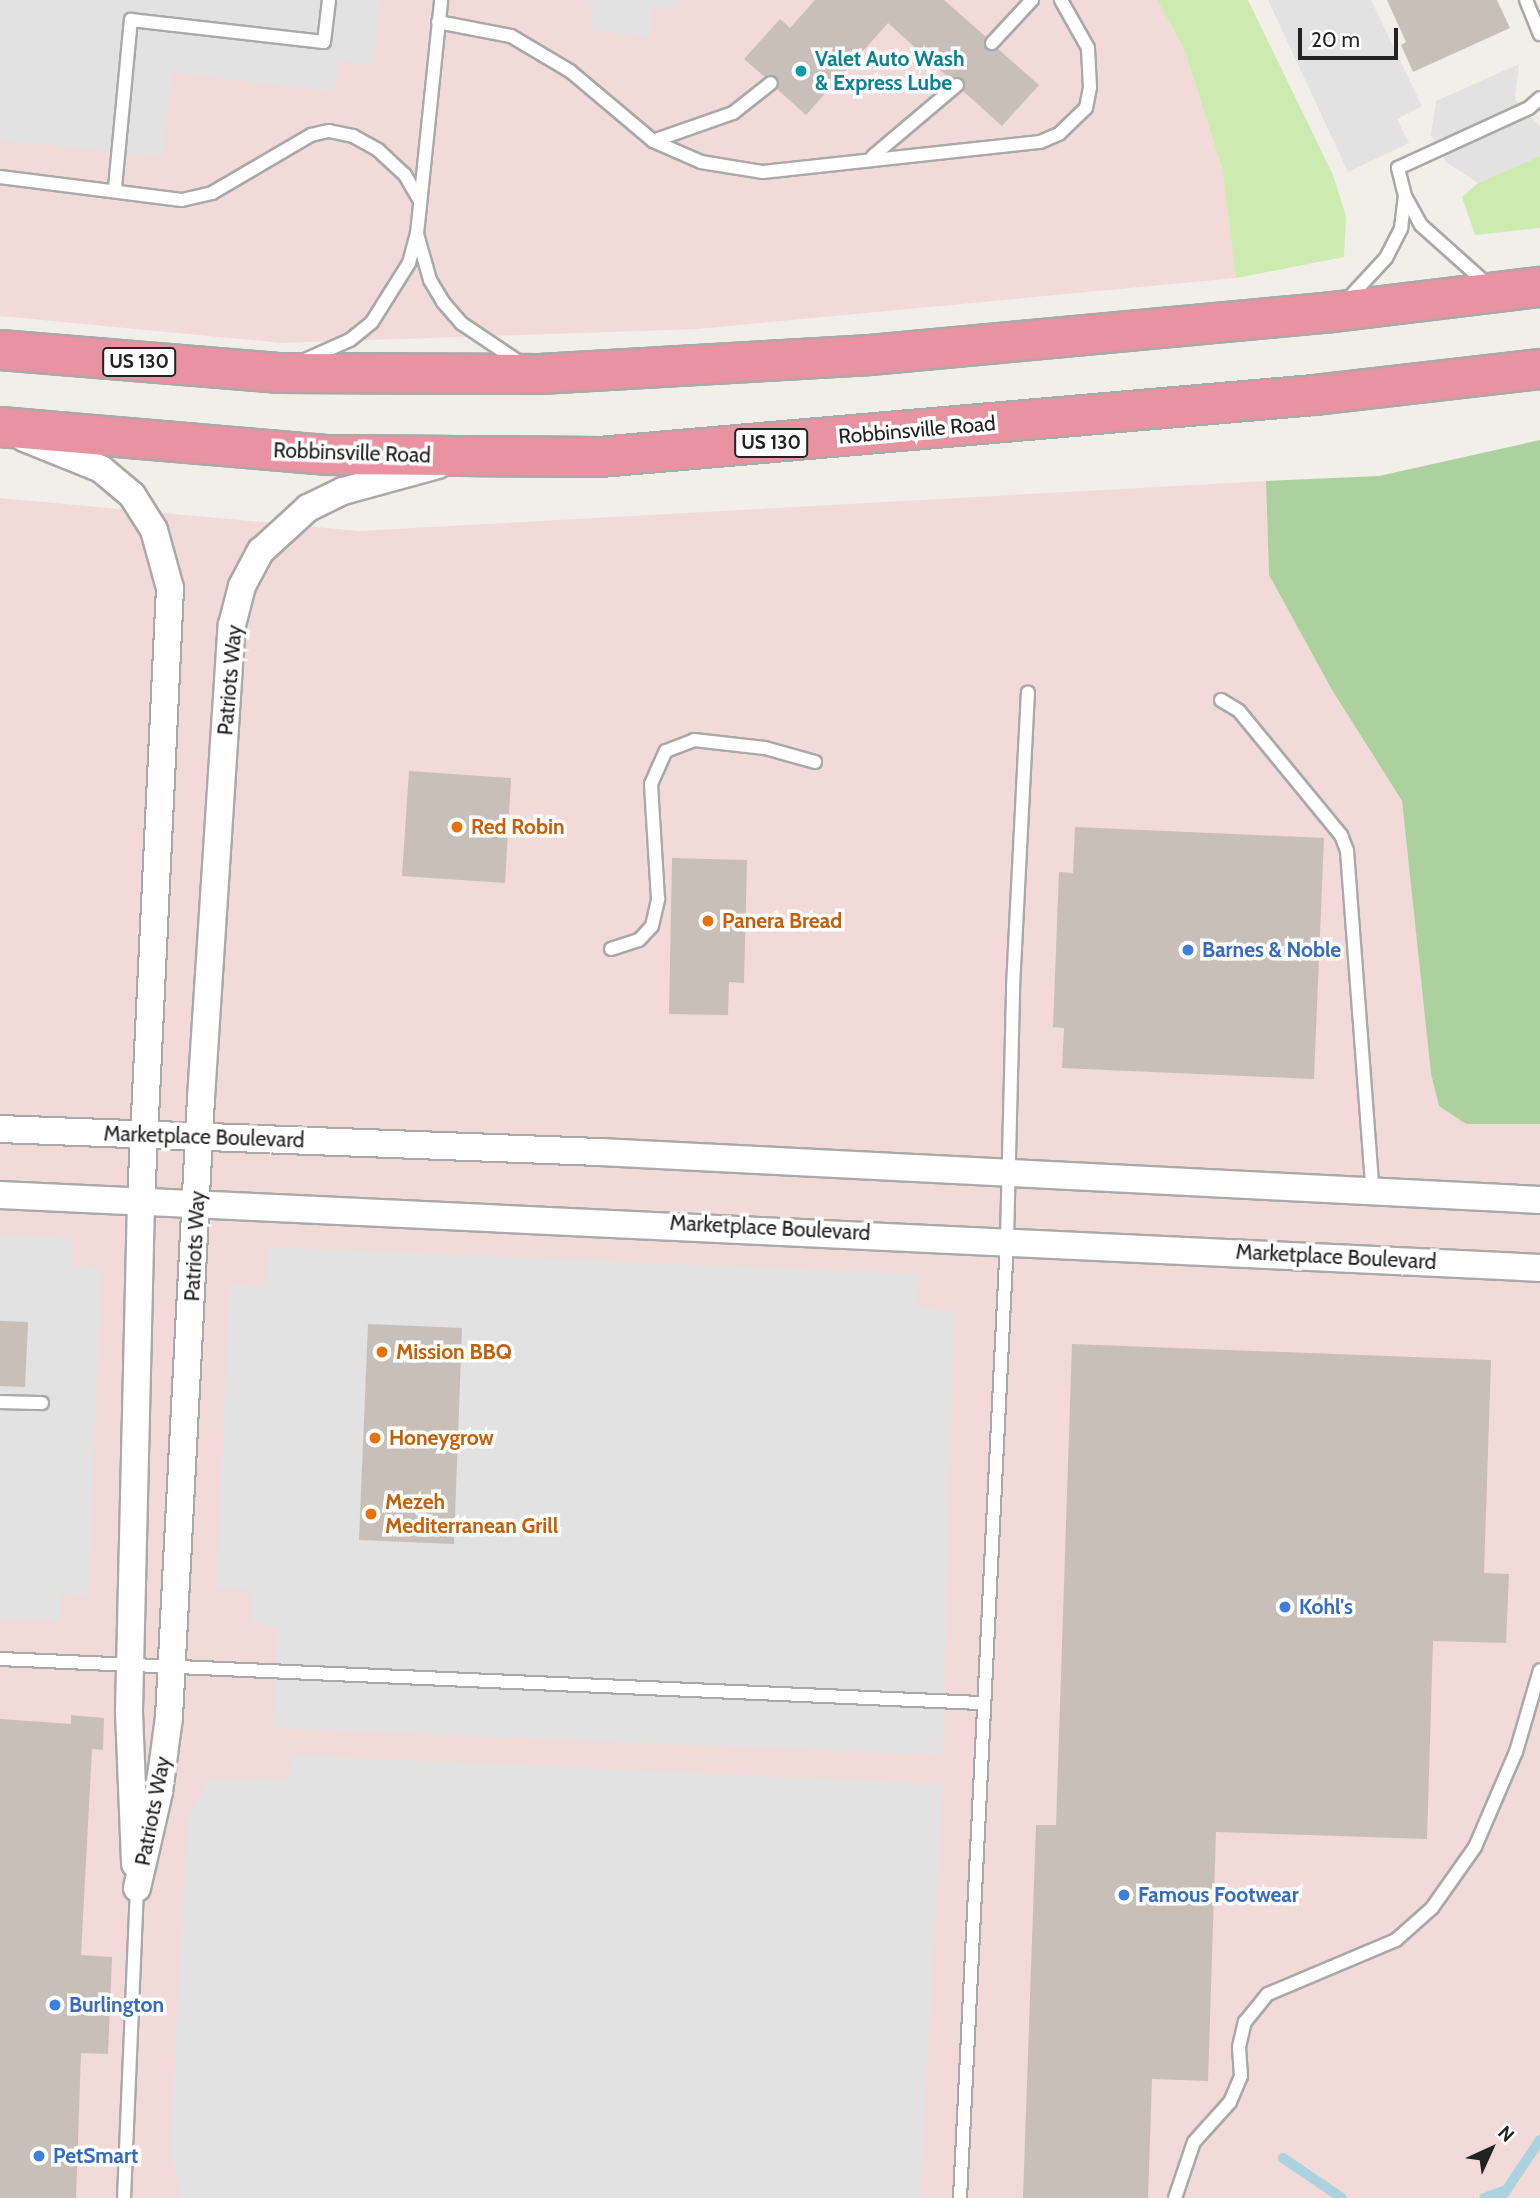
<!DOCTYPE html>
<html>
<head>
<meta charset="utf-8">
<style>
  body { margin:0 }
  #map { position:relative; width:1540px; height:2198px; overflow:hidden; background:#f2efe9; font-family:Cabin,sans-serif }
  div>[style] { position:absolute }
  .commercial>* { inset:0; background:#f2dad9 }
  .grass>* { inset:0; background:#cdebb0 }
  .forest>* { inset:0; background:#add19e }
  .parking>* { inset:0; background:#e2e2e2 }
  .stream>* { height:10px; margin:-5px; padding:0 5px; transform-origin:5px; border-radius:5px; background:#aad3df }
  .building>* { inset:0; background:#c7bfb8 }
  .roads { filter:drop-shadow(2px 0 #a9a9a9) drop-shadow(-2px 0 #a9a9a9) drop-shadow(0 2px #a9a9a9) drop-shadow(0 -2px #a9a9a9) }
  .lane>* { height:12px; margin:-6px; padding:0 6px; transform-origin:6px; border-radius:6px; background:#fff }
  .street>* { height:26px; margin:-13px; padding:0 13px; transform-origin:13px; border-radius:13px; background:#fff }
  .highway>* { height:38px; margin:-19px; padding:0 19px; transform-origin:19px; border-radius:19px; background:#e892a2 }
  .dots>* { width:19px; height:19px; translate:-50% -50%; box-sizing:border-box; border:4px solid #fff; border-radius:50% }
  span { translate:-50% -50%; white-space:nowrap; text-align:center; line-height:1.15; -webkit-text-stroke:7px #fff; paint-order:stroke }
  .shield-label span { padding:2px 5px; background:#fff; border:2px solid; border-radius:5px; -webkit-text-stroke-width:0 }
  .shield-label { font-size:19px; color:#222; font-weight:700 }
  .culture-label { font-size:21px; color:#0d838f; font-weight:700 }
  .left { translate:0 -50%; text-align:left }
  .street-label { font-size:21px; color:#222 }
  .food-label { font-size:21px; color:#c56008; font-weight:700 }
  .shop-label { font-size:21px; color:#366cbe; font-weight:700 }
  .north { position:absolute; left:1456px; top:2114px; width:70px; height:70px; -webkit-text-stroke:5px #fff; paint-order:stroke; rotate:45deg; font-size:19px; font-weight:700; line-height:28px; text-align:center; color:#222 }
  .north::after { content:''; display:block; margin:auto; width:24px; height:32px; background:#222; clip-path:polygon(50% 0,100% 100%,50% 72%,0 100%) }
  .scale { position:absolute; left:1298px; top:28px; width:100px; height:32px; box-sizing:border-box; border:4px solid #222; border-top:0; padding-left:9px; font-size:21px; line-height:24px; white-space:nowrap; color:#222; -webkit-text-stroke:5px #fff; paint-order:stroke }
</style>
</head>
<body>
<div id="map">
  <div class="commercial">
    <i style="clip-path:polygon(0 0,1157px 0,1185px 51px,1222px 169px,1236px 278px,697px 329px,282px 343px,0 316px)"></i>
    <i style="clip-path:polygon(1266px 481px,1269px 575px,1332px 690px,1402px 801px,1431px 1074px,1439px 1106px,1466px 1124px,1540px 1124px,1540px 2198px,0 2198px,0 498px,359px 531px)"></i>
  </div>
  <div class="grass">
    <i style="clip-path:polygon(1157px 0,1248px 0,1333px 175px,1346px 216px,1344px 257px,1236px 278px,1222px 169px,1185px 51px)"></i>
    <i style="clip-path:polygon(1540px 156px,1540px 228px,1475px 235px,1462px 197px,1478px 183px)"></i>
  </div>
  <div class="forest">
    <i style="clip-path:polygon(1540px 440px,1540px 1124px,1466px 1124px,1439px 1106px,1431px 1074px,1402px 801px,1332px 690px,1269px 575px,1266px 481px,1379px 476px)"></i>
  </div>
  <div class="parking">
    <i style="clip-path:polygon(0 0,379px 0,374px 64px,339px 61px,334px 92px,171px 72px,164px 157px,0 140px)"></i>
    <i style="clip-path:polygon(575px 0,681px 0,680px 8px,651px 7px,650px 36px,592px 31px,593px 2px)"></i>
    <i style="clip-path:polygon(1268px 0,1371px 0,1422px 106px,1397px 119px,1409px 143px,1348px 172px)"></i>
    <i style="clip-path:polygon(1519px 64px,1515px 99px,1540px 127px,1540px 156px,1478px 183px,1446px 162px,1431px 135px,1436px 101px)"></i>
    <i style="clip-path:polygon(0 1235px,72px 1238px,73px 1265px,102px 1268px,88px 1596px,61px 1594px,61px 1621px,0 1619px)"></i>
    <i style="clip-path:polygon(270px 1247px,919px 1274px,917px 1307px,954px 1311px,943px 1755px,273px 1728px,278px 1626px,251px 1623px,251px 1590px,216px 1589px,230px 1284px,265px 1287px)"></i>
    <i style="clip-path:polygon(292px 1755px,943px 1784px,920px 2198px,181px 2198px,170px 2149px,188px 1816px,209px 1779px,289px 1780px)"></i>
  </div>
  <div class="stream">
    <i style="left:1283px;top:2158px;width:71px;rotate:34.1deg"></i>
    <i style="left:1484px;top:2198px;width:23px;rotate:-20deg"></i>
    <i style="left:1501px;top:2198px;width:70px;rotate:-56.1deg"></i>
  </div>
  <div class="building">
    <i style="clip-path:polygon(815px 0,944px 0,986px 37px,987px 50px,998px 49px,1039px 85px,1002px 126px,963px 91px,963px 79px,950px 79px,888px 23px,806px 115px,777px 89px,777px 77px,765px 77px,744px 59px,780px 19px,790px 28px)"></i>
    <i style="clip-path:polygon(1387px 0,1497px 0,1510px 28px,1413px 72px,1401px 45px,1406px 42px)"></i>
    <i style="clip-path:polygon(409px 771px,511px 778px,505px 883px,402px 876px)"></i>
    <i style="clip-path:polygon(1075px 827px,1324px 838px,1314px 1079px,1062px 1068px,1064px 1028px,1053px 1027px,1059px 872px,1073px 873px)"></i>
    <i style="clip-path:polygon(672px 858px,747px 860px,744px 983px,729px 982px,728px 1015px,669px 1014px)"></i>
    <i style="clip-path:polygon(0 1321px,28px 1322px,25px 1387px,0 1386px)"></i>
    <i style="clip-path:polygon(368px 1324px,462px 1328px,454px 1544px,359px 1540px)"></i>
    <i style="clip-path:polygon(1072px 1344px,1491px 1360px,1484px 1573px,1509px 1574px,1506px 1643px,1433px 1641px,1427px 1839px,1216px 1832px,1208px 2081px,1152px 2079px,1148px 2198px,1023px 2198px,1036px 1825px,1056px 1825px)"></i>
    <i style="clip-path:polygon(71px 1715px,104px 1718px,103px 1750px,92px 1749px,81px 1955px,112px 1957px,108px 2054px,81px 2053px,76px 2198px,0 2198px,0 1719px,71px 1724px)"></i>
  </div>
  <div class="roads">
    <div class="lane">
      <i style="left:1526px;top:0;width:37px;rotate:68deg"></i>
      <i style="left:438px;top:22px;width:74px;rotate:10.9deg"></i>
      <i style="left:511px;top:36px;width:69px;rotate:30.7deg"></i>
      <i style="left:570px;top:71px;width:109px;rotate:40.1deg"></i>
      <i style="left:653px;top:141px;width:52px;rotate:23.6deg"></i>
      <i style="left:701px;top:162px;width:63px;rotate:9.2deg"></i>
      <i style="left:763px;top:172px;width:279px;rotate:-6.2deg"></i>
      <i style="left:1040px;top:142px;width:21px;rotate:-23deg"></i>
      <i style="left:1059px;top:134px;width:37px;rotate:-44deg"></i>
      <i style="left:1086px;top:108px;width:21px;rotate:-79deg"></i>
      <i style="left:1090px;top:87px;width:39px;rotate:-93deg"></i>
      <i style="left:1088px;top:48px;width:55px;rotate:-119.4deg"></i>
      <i style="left:992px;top:43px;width:59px;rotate:-47.1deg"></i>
      <i style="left:653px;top:141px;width:85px;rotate:-19.3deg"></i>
      <i style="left:733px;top:113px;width:48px;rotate:-38.3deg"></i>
      <i style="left:873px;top:156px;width:110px;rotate:-40.2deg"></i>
      <i style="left:0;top:177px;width:183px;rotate:7.2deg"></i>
      <i style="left:182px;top:200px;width:31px;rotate:-13deg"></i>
      <i style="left:212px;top:193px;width:115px;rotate:-30.4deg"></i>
      <i style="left:311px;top:135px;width:18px;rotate:-13deg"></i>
      <i style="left:329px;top:131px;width:25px;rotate:12deg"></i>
      <i style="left:353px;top:136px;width:29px;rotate:29deg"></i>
      <i style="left:378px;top:150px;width:37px;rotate:43deg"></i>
      <i style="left:405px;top:175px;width:30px;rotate:60deg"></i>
      <i style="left:115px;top:188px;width:169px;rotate:-84.6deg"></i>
      <i style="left:131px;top:20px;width:194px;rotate:6.5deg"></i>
      <i style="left:324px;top:42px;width:42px;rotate:-83.2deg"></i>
      <i style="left:417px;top:234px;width:48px;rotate:74.2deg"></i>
      <i style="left:430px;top:280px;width:26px;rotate:59deg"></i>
      <i style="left:443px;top:302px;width:28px;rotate:49deg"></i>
      <i style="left:461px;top:323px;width:70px;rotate:33.9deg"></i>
      <i style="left:1488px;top:285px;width:90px;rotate:-138.2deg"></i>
      <i style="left:1421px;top:225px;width:33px;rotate:-119deg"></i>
      <i style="left:1405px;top:196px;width:29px;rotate:-104deg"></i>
      <i style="left:1398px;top:168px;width:144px;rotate:-24.6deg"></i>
      <i style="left:1529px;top:108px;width:15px;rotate:-42deg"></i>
      <i style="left:1348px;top:299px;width:56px;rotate:-47.2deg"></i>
      <i style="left:1386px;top:258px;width:34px;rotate:-63deg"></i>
      <i style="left:1401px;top:228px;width:31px;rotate:-83deg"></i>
      <i style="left:305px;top:360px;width:49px;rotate:-24deg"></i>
      <i style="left:350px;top:340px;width:28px;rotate:-39deg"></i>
      <i style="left:372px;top:322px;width:70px;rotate:-57.9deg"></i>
      <i style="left:409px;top:263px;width:30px;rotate:-75deg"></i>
      <i style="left:417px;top:234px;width:235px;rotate:-84.1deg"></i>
      <i style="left:1221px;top:700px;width:21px;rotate:31deg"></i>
      <i style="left:1239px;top:711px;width:161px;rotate:50.6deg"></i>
      <i style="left:1341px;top:835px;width:17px;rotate:69deg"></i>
      <i style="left:1347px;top:851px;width:343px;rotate:85.7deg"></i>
      <i style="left:611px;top:949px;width:29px;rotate:-18deg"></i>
      <i style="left:639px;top:940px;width:19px;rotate:-47deg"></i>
      <i style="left:652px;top:926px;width:28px;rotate:-77deg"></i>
      <i style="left:658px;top:899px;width:115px;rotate:-93.5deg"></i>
      <i style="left:651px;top:784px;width:36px;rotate:-66deg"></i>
      <i style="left:666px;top:751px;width:30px;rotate:-21deg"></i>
      <i style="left:694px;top:740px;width:71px;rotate:6.4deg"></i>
      <i style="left:765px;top:748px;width:52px;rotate:15.6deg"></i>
      <i style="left:0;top:1402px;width:42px;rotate:1.4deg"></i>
      <i style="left:0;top:1659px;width:983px;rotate:2.57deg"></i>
      <i style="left:124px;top:2198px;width:310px;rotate:-87.6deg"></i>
      <i style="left:960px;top:2198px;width:960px;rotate:-87.19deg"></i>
      <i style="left:1007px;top:1239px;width:252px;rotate:-88.6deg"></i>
      <i style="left:1013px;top:987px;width:295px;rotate:-87.1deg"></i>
      <i style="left:1175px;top:2198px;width:59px;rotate:-71.3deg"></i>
      <i style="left:1194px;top:2142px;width:54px;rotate:-48deg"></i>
      <i style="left:1230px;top:2102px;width:28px;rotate:-67deg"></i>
      <i style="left:1241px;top:2076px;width:29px;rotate:-94deg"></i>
      <i style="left:1239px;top:2047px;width:26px;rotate:-77deg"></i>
      <i style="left:1245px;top:2022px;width:36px;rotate:-51deg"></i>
      <i style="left:1268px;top:1994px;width:139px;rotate:-22.9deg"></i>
      <i style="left:1396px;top:1940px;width:48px;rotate:-41.6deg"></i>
      <i style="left:1432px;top:1908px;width:75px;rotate:-54.8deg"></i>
      <i style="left:1475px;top:1847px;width:103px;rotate:-66.7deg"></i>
      <i style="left:1516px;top:1752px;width:85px;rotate:-73.7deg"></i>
    </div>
    <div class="street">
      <i style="left:24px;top:438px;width:83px;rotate:21.9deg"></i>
      <i style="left:101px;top:469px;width:40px;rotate:40deg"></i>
      <i style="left:132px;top:495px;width:41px;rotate:57.8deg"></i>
      <i style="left:154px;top:530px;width:60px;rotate:74.6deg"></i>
      <i style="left:170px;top:588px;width:614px;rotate:92.71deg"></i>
      <i style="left:141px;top:1201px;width:511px;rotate:91.35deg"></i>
      <i style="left:129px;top:1712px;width:152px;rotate:87.7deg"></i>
      <i style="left:0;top:1129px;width:600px;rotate:2.2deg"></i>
      <i style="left:600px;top:1152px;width:941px;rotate:2.92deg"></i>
      <i style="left:0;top:1195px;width:1542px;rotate:2.71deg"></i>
      <i style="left:137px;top:1888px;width:98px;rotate:-77.1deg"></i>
      <i style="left:159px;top:1792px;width:76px;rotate:-82.4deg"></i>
      <i style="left:169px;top:1717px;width:620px;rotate:-87.04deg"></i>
      <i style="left:201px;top:1098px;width:474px;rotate:-86.3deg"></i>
      <i style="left:232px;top:625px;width:40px;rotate:-75.6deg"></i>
      <i style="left:242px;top:586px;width:40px;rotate:-62deg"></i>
      <i style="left:261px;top:551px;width:64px;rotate:-42.5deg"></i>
      <i style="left:308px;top:508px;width:39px;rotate:-26deg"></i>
      <i style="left:343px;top:491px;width:98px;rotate:-15.3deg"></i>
    </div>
    <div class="highway">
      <i style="left:0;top:350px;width:279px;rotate:4.7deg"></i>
      <i style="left:278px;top:373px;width:262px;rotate:0.2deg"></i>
      <i style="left:540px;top:374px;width:331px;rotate:-3.3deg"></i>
      <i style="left:870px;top:355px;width:464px;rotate:-5.3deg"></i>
      <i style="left:1332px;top:312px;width:209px;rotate:-6.9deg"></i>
      <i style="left:0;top:427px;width:327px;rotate:4.9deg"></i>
      <i style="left:326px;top:455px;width:274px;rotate:0.4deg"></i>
      <i style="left:600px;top:457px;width:718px;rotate:-4.96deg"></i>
      <i style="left:1315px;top:395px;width:226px;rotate:-6.6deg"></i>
    </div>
  </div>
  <div class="dots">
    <i style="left:801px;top:71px;background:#0f9aa8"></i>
    <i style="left:457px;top:827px;background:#e8710a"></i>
    <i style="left:708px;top:921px;background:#e8710a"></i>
    <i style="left:1188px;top:950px;background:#3f7fe0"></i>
    <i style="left:382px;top:1352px;background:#e8710a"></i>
    <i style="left:375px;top:1438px;background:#e8710a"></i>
    <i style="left:371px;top:1514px;background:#e8710a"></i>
    <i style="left:1285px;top:1607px;background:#3f7fe0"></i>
    <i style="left:1124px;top:1895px;background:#3f7fe0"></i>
    <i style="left:55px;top:2005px;background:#3f7fe0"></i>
    <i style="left:39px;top:2156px;background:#3f7fe0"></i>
  </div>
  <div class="shield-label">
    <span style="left:139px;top:362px">US 130</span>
    <span style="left:771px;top:443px">US 130</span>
  </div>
  <div class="culture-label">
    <span class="left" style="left:815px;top:71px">Valet Auto Wash<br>&amp; Express Lube</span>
  </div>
  <div class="street-label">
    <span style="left:917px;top:430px;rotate:-5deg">Robbinsville Road</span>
    <span style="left:352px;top:453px;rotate:2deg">Robbinsville Road</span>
    <span style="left:230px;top:680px;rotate:-85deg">Patriots Way</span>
    <span style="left:204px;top:1137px;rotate:2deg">Marketplace Boulevard</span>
    <span style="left:770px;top:1228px;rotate:3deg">Marketplace Boulevard</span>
    <span style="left:195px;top:1246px;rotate:-87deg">Patriots Way</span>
    <span style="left:1336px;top:1257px;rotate:3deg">Marketplace Boulevard</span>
    <span style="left:153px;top:1811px;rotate:-79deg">Patriots Way</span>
  </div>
  <div class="food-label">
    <span class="left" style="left:471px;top:827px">Red Robin</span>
    <span class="left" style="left:722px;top:921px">Panera Bread</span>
    <span class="left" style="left:396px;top:1352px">Mission BBQ</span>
    <span class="left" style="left:389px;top:1438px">Honeygrow</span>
    <span class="left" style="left:385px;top:1514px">Mezeh<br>Mediterranean Grill</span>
  </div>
  <div class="shop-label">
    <span class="left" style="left:1202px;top:950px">Barnes &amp; Noble</span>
    <span class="left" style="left:1299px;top:1607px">Kohl's</span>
    <span class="left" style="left:1138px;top:1895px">Famous Footwear</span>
    <span class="left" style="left:69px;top:2005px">Burlington</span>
    <span class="left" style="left:53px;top:2156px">PetSmart</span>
  </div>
  <div class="north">N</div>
  <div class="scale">20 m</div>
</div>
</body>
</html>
